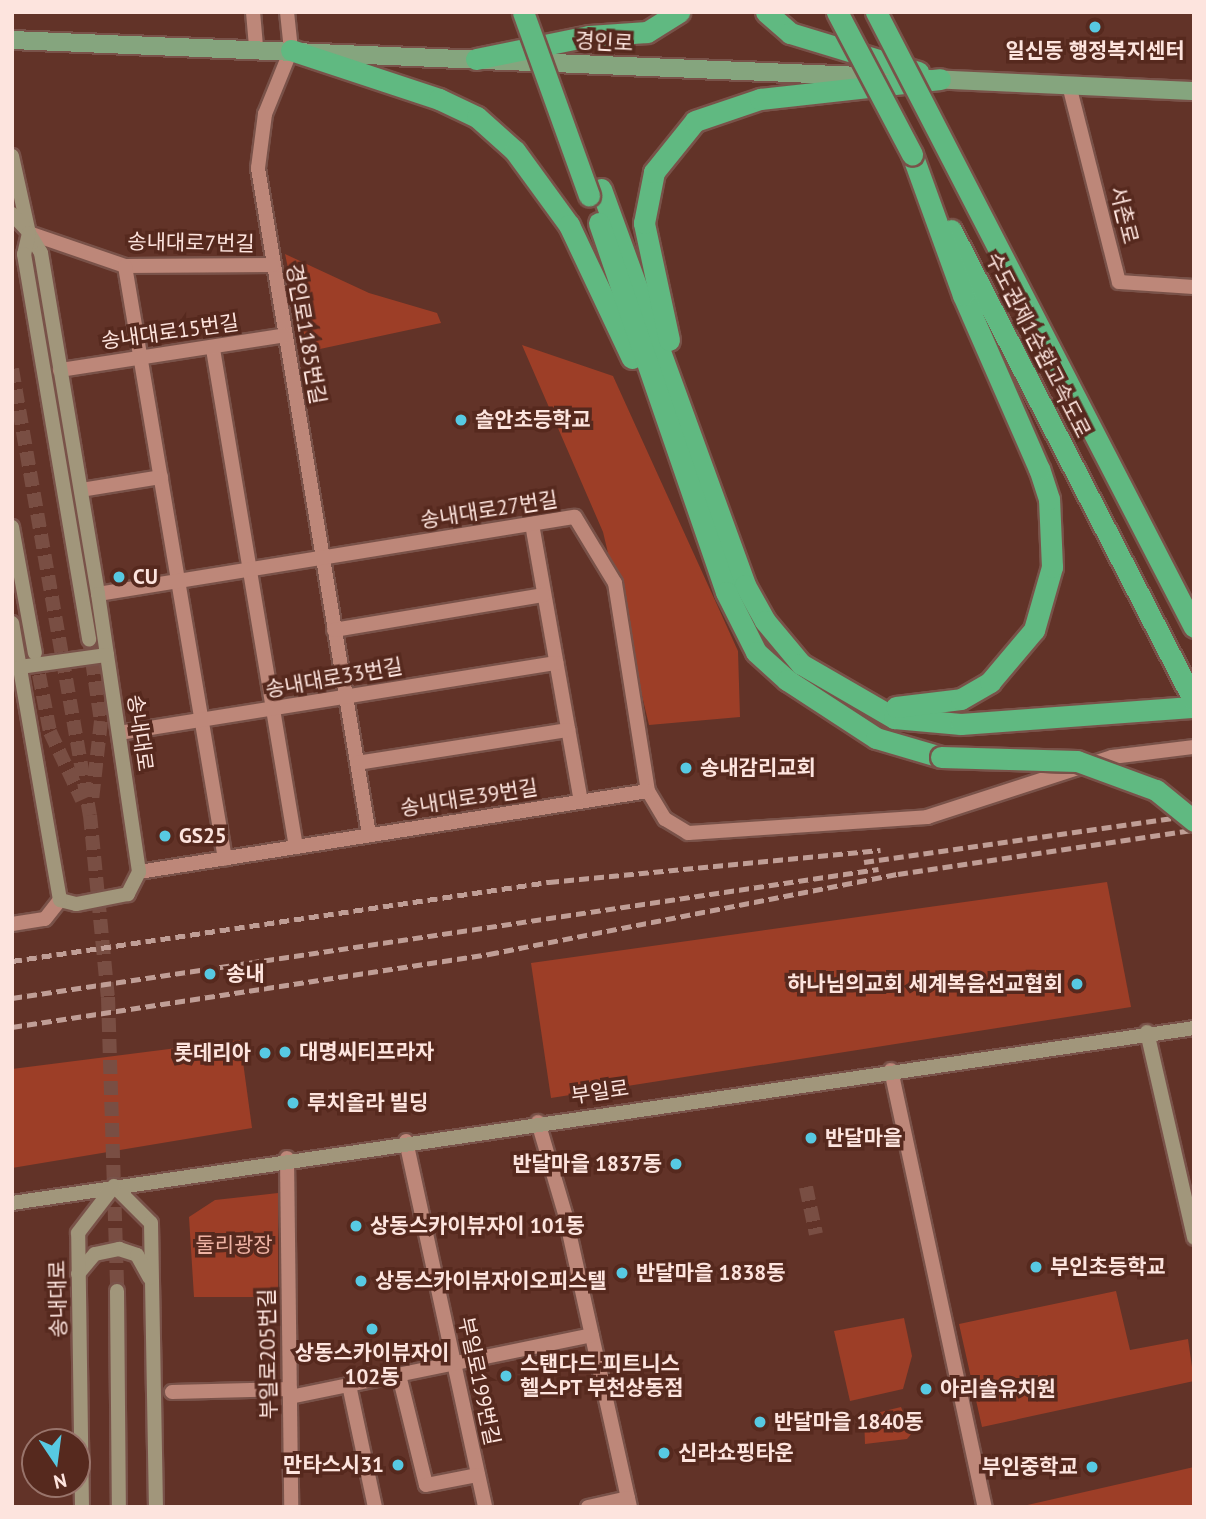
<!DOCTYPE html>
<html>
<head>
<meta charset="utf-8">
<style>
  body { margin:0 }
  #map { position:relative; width:1206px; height:1519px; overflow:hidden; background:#623328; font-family:"PT Sans","Noto Sans KR",sans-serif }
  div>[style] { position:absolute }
  .green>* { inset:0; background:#9d3e27 }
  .street-tunnel>* { height:14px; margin-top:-7px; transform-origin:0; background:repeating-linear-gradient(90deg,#794e43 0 14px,transparent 0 21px) }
  .secondary-tunnel>* { height:14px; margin-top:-7px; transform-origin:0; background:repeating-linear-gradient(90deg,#794e43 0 14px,transparent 0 21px) }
  .roads { filter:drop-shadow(2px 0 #795249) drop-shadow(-2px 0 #795249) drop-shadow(0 2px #795249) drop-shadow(0 -2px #795249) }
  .street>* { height:14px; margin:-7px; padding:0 7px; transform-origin:7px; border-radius:7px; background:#bd8779 }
  .secondary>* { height:14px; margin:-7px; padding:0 7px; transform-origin:7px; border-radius:7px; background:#a1967b }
  .primary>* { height:18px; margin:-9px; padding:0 9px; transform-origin:9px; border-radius:9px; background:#85a57e }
  .highway>* { height:21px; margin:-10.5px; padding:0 10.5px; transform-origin:10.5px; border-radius:10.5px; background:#60b981 }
  .rail>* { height:4.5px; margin-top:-2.25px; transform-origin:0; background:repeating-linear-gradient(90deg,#c09e96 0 10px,transparent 0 15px) }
  .bridges { filter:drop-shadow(2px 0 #795249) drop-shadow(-2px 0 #795249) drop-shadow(0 2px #795249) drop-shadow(0 -2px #795249) }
  .highway-bridge>* { height:21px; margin:-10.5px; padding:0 10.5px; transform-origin:10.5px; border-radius:10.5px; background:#60b981 }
  .dots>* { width:19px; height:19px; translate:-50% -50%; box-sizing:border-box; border:4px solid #56291e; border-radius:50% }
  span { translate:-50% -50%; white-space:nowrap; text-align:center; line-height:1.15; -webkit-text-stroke:7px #56291e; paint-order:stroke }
  .street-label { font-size:21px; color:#fde4de }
  .poi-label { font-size:21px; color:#fde4de; font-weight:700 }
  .left { translate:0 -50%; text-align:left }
  .right { translate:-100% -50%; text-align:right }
  .park-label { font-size:21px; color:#efb3a4 }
  .frame { position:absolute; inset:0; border:14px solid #fde4de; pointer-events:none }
  .north { position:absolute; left:21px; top:1428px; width:70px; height:70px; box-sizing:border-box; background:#56291e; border:2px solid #99746b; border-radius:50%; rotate:167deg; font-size:19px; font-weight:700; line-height:28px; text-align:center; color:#fde4de }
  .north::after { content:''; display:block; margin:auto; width:24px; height:32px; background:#57c9e2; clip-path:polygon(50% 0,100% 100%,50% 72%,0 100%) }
</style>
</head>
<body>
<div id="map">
  <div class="green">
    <i style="clip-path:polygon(285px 254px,369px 293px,437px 313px,441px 323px,306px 352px)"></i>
    <i style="clip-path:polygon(522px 345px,613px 376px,738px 651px,740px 717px,649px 725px,603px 532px)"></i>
    <i style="clip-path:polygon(1107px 882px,1131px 1007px,551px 1098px,531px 963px)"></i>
    <i style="clip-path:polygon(240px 1040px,252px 1128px,12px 1168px,12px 1069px)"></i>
    <i style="clip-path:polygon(278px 1193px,278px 1297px,194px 1297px,189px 1217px,215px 1200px)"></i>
    <i style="clip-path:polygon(1116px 1291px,1130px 1350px,1188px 1339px,1194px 1381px,982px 1427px,959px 1324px)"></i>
    <i style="clip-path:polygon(904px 1318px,912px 1356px,903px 1389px,850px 1401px,834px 1331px)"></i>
    <i style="clip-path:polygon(901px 1407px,912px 1433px,907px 1439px,865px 1444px,864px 1416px)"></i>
    <i style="clip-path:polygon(1194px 1467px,1194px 1507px,1023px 1506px)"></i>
  </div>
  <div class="street-tunnel">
    <i style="left:806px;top:1187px;width:48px;rotate:78deg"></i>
  </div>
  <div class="secondary-tunnel">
    <i style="left:12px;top:369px;width:453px;rotate:80.1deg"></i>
    <i style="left:90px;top:815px;width:183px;rotate:84.4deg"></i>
    <i style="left:108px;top:997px;width:294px;rotate:88.2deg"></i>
    <i style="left:89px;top:640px;width:82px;rotate:81.6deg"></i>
    <i style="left:101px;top:721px;width:80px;rotate:96.5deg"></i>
    <i style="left:35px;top:654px;width:79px;rotate:79.1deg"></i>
    <i style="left:50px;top:732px;width:75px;rotate:64.8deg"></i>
  </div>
  <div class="roads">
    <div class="street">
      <i style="left:253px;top:12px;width:37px;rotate:85deg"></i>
      <i style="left:287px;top:12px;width:38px;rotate:84deg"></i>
      <i style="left:291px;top:50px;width:69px;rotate:112.1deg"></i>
      <i style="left:265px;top:114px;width:54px;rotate:97.4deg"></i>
      <i style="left:258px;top:168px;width:676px;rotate:80.55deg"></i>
      <i style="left:1069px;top:85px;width:203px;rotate:75.8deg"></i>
      <i style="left:1119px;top:282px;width:75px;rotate:3.8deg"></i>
      <i style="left:29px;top:233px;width:102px;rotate:19deg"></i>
      <i style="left:125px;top:266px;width:148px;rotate:-0.4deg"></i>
      <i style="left:125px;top:266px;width:601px;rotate:80.43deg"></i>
      <i style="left:213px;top:349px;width:505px;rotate:80.54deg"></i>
      <i style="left:60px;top:370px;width:228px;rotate:-8.8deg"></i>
      <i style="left:81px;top:490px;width:81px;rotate:-9.2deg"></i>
      <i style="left:532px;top:524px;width:281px;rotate:80deg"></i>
      <i style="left:98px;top:594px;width:483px;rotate:-9.2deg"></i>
      <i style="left:575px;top:517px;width:77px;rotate:58.8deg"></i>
      <i style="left:615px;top:583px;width:211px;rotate:81deg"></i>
      <i style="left:648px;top:791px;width:33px;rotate:59deg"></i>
      <i style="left:665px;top:819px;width:27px;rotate:31deg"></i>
      <i style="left:688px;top:833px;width:240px;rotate:-3.8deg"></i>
      <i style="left:927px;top:817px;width:194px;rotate:-18deg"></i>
      <i style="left:1112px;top:757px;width:83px;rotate:-7deg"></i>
      <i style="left:334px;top:630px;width:213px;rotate:-9.5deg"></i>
      <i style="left:119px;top:733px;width:443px;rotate:-9.1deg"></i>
      <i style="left:357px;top:763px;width:214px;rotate:-8.9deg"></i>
      <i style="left:139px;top:872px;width:515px;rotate:-9.04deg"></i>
      <i style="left:12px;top:924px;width:33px;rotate:-9deg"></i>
      <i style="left:45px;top:919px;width:24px;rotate:-52deg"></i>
      <i style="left:891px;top:1070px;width:447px;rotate:77.9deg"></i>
      <i style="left:538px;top:1122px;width:96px;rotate:73.6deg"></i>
      <i style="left:565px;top:1214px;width:300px;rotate:77.5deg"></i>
      <i style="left:406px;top:1141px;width:374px;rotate:77.8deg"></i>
      <i style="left:287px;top:1158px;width:349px;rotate:89.3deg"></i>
      <i style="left:399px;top:1375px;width:113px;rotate:76.2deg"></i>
      <i style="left:426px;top:1485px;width:53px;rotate:-10.9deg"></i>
      <i style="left:349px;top:1385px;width:125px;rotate:78deg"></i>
      <i style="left:172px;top:1392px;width:118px;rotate:-1.5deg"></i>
      <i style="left:290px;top:1397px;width:308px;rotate:-11.6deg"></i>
      <i style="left:588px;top:1507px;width:41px;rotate:-12.7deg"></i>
    </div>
    <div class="secondary">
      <i style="left:12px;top:156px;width:79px;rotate:77.6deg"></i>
      <i style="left:29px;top:233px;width:23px;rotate:59deg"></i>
      <i style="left:41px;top:253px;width:346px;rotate:80.5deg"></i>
      <i style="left:98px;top:594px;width:281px;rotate:81.6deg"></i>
      <i style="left:139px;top:872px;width:25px;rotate:117deg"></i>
      <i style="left:128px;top:894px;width:53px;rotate:169.1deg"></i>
      <i style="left:76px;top:904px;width:16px;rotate:-166deg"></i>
      <i style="left:60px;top:900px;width:281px;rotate:-99.8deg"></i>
      <i style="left:12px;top:214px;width:25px;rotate:47deg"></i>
      <i style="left:29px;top:233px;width:22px;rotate:103deg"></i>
      <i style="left:24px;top:254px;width:391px;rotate:80.4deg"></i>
      <i style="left:12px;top:527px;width:128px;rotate:79.7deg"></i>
      <i style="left:20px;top:667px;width:88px;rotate:-7.9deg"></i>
      <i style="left:1147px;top:1032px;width:211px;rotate:77.1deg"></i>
      <i style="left:114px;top:1186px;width:52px;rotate:45deg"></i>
      <i style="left:151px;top:1223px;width:284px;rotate:89deg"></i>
      <i style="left:12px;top:1203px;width:1195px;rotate:-8.42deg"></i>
      <i style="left:78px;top:1274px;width:26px;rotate:-50deg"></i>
      <i style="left:95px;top:1254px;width:25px;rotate:-12deg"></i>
      <i style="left:119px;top:1249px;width:19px;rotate:18deg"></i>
      <i style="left:137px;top:1255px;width:26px;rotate:61deg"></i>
      <i style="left:117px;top:1291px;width:216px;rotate:89.5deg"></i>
      <i style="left:82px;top:1507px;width:274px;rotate:-90.8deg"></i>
      <i style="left:78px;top:1233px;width:59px;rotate:-52.5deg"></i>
    </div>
    <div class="primary">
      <i style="left:12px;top:40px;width:872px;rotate:2.43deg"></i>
      <i style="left:928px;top:79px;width:266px;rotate:2.6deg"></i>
    </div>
    <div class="highway">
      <i style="left:766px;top:12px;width:32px;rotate:41deg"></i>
      <i style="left:790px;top:33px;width:134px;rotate:16.9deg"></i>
      <i style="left:291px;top:50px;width:156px;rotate:18.3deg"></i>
      <i style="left:439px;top:99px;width:42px;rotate:25.3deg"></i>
      <i style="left:477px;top:117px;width:51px;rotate:41.8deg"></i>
      <i style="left:515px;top:151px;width:92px;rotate:53.9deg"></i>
      <i style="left:569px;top:225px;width:147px;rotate:64.7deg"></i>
      <i style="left:476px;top:59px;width:115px;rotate:-11.5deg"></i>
      <i style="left:589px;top:36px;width:58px;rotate:-3.9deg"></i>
      <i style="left:647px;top:32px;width:38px;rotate:-32deg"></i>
      <i style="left:601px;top:189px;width:421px;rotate:70deg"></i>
      <i style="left:745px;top:585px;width:41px;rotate:60.9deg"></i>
      <i style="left:765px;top:621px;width:56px;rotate:50.1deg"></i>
      <i style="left:801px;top:664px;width:108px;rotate:30.1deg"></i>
      <i style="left:894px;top:718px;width:67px;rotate:5.1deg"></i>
      <i style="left:961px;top:724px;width:234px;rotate:-4.2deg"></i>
      <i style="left:599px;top:223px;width:390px;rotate:71deg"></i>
      <i style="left:726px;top:592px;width:67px;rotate:63.4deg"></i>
      <i style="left:756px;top:652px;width:42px;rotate:42.1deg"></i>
      <i style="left:787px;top:680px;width:106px;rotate:33.1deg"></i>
      <i style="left:876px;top:738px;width:68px;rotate:16.3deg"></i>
      <i style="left:951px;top:230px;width:530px;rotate:62.71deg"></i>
      <i style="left:669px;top:340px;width:120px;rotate:-102.1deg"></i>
      <i style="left:644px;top:223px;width:52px;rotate:-78.9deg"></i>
      <i style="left:654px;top:172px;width:65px;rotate:-51.2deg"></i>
      <i style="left:695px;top:121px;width:69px;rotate:-18.7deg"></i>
      <i style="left:760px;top:99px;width:181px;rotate:-6.3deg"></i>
      <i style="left:896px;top:707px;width:65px;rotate:-7deg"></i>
      <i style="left:961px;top:699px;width:34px;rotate:-30deg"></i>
      <i style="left:990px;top:682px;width:68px;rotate:-49.8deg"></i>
      <i style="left:1034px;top:630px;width:66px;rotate:-74.1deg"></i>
      <i style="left:1052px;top:567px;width:68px;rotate:-92.5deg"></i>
      <i style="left:1049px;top:499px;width:32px;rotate:-108deg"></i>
      <i style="left:1039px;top:469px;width:190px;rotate:-113.6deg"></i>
      <i style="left:963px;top:295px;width:150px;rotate:-109.9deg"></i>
    </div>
  </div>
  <div class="rail">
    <i style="left:864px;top:862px;width:333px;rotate:-8.1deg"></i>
    <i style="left:12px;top:961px;width:543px;rotate:-8.37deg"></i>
    <i style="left:549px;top:882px;width:333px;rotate:-5.5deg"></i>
    <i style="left:12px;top:998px;width:876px;rotate:-8.47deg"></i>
    <i style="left:12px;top:1027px;width:483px;rotate:-8.7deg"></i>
    <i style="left:489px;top:954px;width:417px;rotate:-11.1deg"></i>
    <i style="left:898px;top:874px;width:299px;rotate:-8.5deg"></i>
  </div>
  <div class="bridges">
    <div class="highway-bridge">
      <i style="left:523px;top:12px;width:195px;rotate:70.2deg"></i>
      <i style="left:837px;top:12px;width:161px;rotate:62.2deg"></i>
      <i style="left:876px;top:12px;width:692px;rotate:62.66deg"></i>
      <i style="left:941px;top:757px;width:136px;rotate:1.7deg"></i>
      <i style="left:1077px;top:761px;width:84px;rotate:20.2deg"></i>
      <i style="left:1156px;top:790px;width:49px;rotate:39.2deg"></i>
    </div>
  </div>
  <div class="dots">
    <i style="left:1095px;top:27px;background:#57c9e2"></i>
    <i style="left:461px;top:420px;background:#57c9e2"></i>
    <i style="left:119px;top:577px;background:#57c9e2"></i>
    <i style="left:686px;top:768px;background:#57c9e2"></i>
    <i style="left:165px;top:836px;background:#57c9e2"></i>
    <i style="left:210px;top:974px;background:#57c9e2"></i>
    <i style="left:1077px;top:984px;background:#57c9e2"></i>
    <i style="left:285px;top:1052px;background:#57c9e2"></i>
    <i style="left:265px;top:1053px;background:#57c9e2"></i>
    <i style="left:293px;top:1103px;background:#57c9e2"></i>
    <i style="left:811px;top:1138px;background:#57c9e2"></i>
    <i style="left:676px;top:1164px;background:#57c9e2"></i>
    <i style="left:356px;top:1226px;background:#57c9e2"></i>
    <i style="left:1036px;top:1267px;background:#57c9e2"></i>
    <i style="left:622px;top:1273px;background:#57c9e2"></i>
    <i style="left:361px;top:1281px;background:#57c9e2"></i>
    <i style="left:372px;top:1329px;background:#57c9e2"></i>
    <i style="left:506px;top:1376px;background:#57c9e2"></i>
    <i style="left:926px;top:1389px;background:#57c9e2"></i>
    <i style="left:760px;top:1422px;background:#57c9e2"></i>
    <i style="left:664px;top:1453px;background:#57c9e2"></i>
    <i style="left:398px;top:1465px;background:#57c9e2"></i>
    <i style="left:1092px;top:1467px;background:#57c9e2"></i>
  </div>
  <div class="street-label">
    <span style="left:604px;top:42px;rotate:3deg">경인로</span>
    <span style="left:1124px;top:215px;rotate:76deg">서촌로</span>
    <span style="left:191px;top:243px;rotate:1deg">송내대로7번길</span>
    <span style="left:170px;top:332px;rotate:-8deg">송내대로15번길</span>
    <span style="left:306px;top:334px;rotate:80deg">경인로1185번길</span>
    <span style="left:1038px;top:345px;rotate:63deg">수도권제1순환고속도로</span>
    <span style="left:489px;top:510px;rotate:-9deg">송내대로27번길</span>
    <span style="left:334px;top:678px;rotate:-10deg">송내대로33번길</span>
    <span style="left:140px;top:733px;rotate:82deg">송내대로</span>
    <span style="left:469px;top:798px;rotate:-9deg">송내대로39번길</span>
    <span style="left:600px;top:1092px;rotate:-8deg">부일로</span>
    <span style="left:58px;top:1299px;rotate:-91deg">송내대로</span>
    <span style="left:268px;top:1354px;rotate:-91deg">부일로205번길</span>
    <span style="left:479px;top:1381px;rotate:78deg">부일로199번길</span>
  </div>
  <div class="poi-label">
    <span style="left:1095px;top:51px">일신동 행정복지센터</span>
    <span class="left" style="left:475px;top:420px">솔안초등학교</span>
    <span class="left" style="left:133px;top:577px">CU</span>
    <span class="left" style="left:700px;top:768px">송내감리교회</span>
    <span class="left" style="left:179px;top:836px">GS25</span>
    <span class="left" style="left:226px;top:974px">송내</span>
    <span class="right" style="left:1063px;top:984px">하나님의교회 세계복음선교협회</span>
    <span class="left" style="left:299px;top:1052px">대명씨티프라자</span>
    <span class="right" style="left:251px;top:1053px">롯데리아</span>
    <span class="left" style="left:307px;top:1103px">루치올라 빌딩</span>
    <span class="left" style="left:825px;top:1138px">반달마을</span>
    <span class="right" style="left:662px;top:1164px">반달마을 1837동</span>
    <span class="left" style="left:370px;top:1226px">상동스카이뷰자이 101동</span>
    <span class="left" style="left:1050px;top:1267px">부인초등학교</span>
    <span class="left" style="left:636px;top:1273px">반달마을 1838동</span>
    <span class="left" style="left:375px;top:1281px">상동스카이뷰자이오피스텔</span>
    <span style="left:372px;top:1365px">상동스카이뷰자이<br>102동</span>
    <span class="left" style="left:520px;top:1376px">스탠다드 피트니스<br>헬스PT 부천상동점</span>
    <span class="left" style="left:940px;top:1389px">아리솔유치원</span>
    <span class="left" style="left:774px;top:1422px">반달마을 1840동</span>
    <span class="left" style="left:678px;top:1453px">신라쇼핑타운</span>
    <span class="right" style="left:384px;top:1465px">만타스시31</span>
    <span class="right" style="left:1078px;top:1467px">부인중학교</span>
  </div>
  <div class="park-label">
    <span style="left:234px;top:1245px">둘리광장</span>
  </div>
  <div class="frame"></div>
  <div class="north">N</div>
</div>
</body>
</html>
